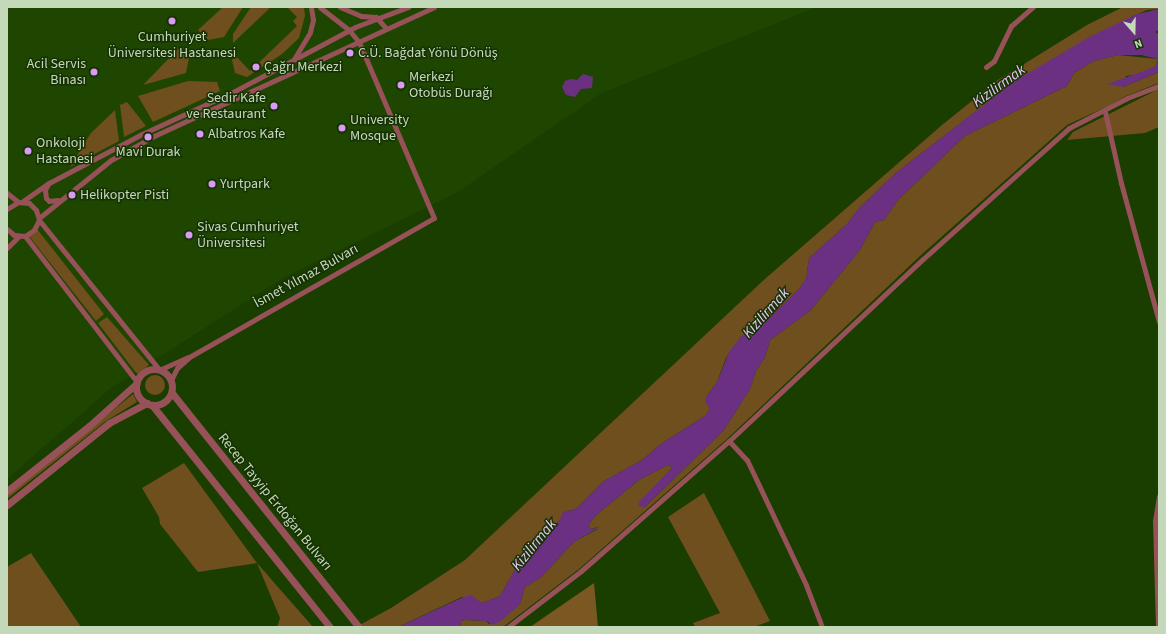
<!DOCTYPE html>
<html>
<head>
<meta charset="utf-8">
<style>
  body { margin:0 }
  #map { position:relative; width:1166px; height:634px; overflow:hidden; background:#1a3d00; font-family:"Source Sans 3",sans-serif }
  div>[style] { position:absolute }
  .built>* { inset:0; background:#1e4600 }
  .green>* { inset:0; background:#6f4f1e }
  .round { border-radius:50% }
  .forest>* { inset:0; background:#7b5821 }
  .water>* { inset:0; background:#6c3082 }
  .minor>* { height:5px; margin:-2.5px; padding:0 2.5px; transform-origin:2.5px; border-radius:2.5px; background:#965258 }
  .tertiary>* { height:7px; margin:-3.5px; padding:0 3.5px; transform-origin:3.5px; border-radius:3.5px; background:#965258 }
  .tertiary>.ring { margin:-3.5px; padding:0; box-sizing:content-box; background:none; border:7px solid #965258; border-radius:50% }
  .dots>* { width:11px; height:11px; translate:-50% -50%; box-sizing:border-box; border:2px solid #163104; border-radius:50% }
  span { translate:-50% -50%; white-space:nowrap; text-align:center; line-height:1.15; -webkit-text-stroke:3px #163104; paint-order:stroke }
  .poi-label { font-size:14px; color:#c4d9ba }
  .left { translate:0 -50%; text-align:left }
  .right { translate:-100% -50%; text-align:right }
  .street-label { font-size:14px; color:#c4d9ba }
  .water-label { font-size:15px; color:#e6c8f4; font-style:italic }
  .frame { position:absolute; inset:0; border:8px solid #c4d9ba; pointer-events:none }
  .north { position:absolute; left:1114px; top:12px; width:40px; height:40px; -webkit-text-stroke:3px #163104; paint-order:stroke; rotate:160deg; font-size:11px; font-weight:700; line-height:16px; text-align:center; color:#c4d9ba }
  .north::after { content:''; display:block; margin:auto; width:14px; height:18px; background:#c4d9ba; clip-path:polygon(50% 0,100% 100%,50% 72%,0 100%) }
</style>
</head>
<body>
<div id="map">
  <div class="built">
    <i style="clip-path:polygon(7px 7px,817px 7px,600px 94px,458px 192px,283px 278px,111px 388px,7px 479px)"></i>
  </div>
  <div class="green">
    <i style="clip-path:polygon(223px 7px,243px 7px,224px 37px,208px 40px,198px 30px)"></i>
    <i style="clip-path:polygon(251px 7px,271px 7px,233px 43px,233px 34px)"></i>
    <i style="clip-path:polygon(287px 7px,304px 7px,305px 16px,299px 38px,282px 54px,247px 77px,235px 73px,232px 60px,236px 56px,250px 71px,297px 26px,293px 21px,297px 17px)"></i>
    <i style="clip-path:polygon(1123px 7px,1159px 7px,1159px 9px,1147px 10px,1133px 16px,975px 112px,897px 172px,860px 207px,847px 224px,809px 258px,806px 279px,799px 289px,769px 318px,740px 338px,726px 358px,717px 382px,706px 397px,706px 402px,710px 409px,705px 416px,662px 443px,642px 460px,604px 481px,576px 509px,567px 511px,560px 520px,527px 548px,500px 596px,482px 603px,462px 597px,398px 627px,356px 627px,391px 608px,465px 560px,766px 278px,942px 125px,998px 80px,1087px 25px)"></i>
    <i style="clip-path:polygon(179px 48px,189px 58px,186px 73px,143px 85px)"></i>
    <i style="clip-path:polygon(1118px 55px,1158px 59px,1155px 67px,1141px 74px,1126px 76px,1123px 87px,1159px 72px,1159px 83px,1126px 96px,1108px 106px,1067px 125px,920px 256px,727px 439px,579px 569px,503px 627px,460px 627px,461px 621px,465px 620px,486px 621px,489px 624px,510px 612px,520px 604px,525px 587px,540px 578px,574px 542px,596px 530px,598px 527px,591px 529px,588px 526px,595px 516px,639px 480px,668px 465px,672px 467px,669px 471px,646px 496px,642px 505px,645px 507px,724px 430px,750px 389px,756px 371px,765px 357px,770px 340px,810px 311px,860px 250px,875px 222px,884px 220px,898px 200px,965px 136px,1067px 86px,1074px 73px,1094px 61px)"></i>
    <i style="clip-path:polygon(188px 81px,217px 82px,220px 91px,153px 122px,138px 96px)"></i>
    <i style="clip-path:polygon(1159px 89px,1159px 127px,1145px 133px,1067px 140px,1073px 132px)"></i>
    <i style="clip-path:polygon(127px 102px,146px 126px,124px 137px,120px 105px)"></i>
    <i style="clip-path:polygon(115px 110px,119px 141px,70px 167px,91px 133px)"></i>
    <i style="clip-path:polygon(37px 229px,104px 314px,96px 321px,29px 236px)"></i>
    <i style="clip-path:polygon(107px 317px,149px 365px,137px 374px,98px 323px)"></i>
    <i class="round" style="left:145px;top:375px;width:20px;height:20px"></i>
    <i style="clip-path:polygon(133px 394px,137px 402px,106px 421px,7px 499px,7px 496px)"></i>
    <i style="clip-path:polygon(184px 463px,257px 563px,313px 627px,277px 627px,280px 618px,257px 563px,198px 572px,160px 524px,159px 517px,142px 488px)"></i>
    <i style="clip-path:polygon(704px 493px,770px 621px,754px 627px,695px 627px,693px 623px,720px 613px,668px 517px)"></i>
    <i style="clip-path:polygon(31px 553px,81px 627px,7px 627px,7px 567px)"></i>
  </div>
  <div class="forest">
    <i style="clip-path:polygon(594px 583px,598px 627px,530px 627px)"></i>
  </div>
  <div class="water">
    <i style="clip-path:polygon(1159px 9px,1159px 30px,1155px 32px,1159px 34px,1159px 72px,1123px 87px,1107px 84px,1155px 67px,1158px 59px,1141px 55px,1118px 55px,1094px 61px,1074px 73px,1067px 86px,965px 136px,898px 200px,884px 220px,875px 222px,860px 250px,810px 311px,770px 340px,765px 357px,756px 371px,750px 389px,724px 430px,645px 507px,638px 506px,639px 502px,669px 471px,672px 467px,668px 465px,639px 480px,595px 516px,588px 526px,591px 529px,600px 527px,574px 542px,540px 578px,525px 587px,520px 604px,501px 621px,493px 625px,486px 621px,465px 620px,461px 621px,460px 627px,398px 627px,466px 596px,471px 595px,482px 603px,500px 596px,527px 548px,560px 520px,563px 512px,576px 509px,604px 481px,642px 460px,662px 443px,705px 416px,710px 409px,705px 402px,706px 397px,717px 382px,730px 350px,743px 335px,769px 318px,799px 289px,806px 279px,809px 258px,847px 224px,860px 207px,897px 172px,1015px 81px,1089px 37px,1137px 14px)"></i>
    <i style="clip-path:polygon(583px 74px,593px 77px,592px 88px,581px 89px,575px 97px,566px 95px,562px 87px,565px 81px,571px 79px,577px 80px)"></i>
  </div>
  <div class="minor">
    <i style="left:340px;top:7px;width:23px;rotate:23deg"></i>
    <i style="left:361px;top:16px;width:15px;rotate:4deg"></i>
    <i style="left:376px;top:17px;width:15px;rotate:48deg"></i>
    <i style="left:294px;top:59px;width:31px;rotate:-59deg"></i>
    <i style="left:310px;top:32px;width:12px;rotate:-76deg"></i>
    <i style="left:313px;top:20px;width:13px;rotate:-99deg"></i>
    <i style="left:986px;top:67px;width:10px;rotate:-37deg"></i>
    <i style="left:994px;top:61px;width:39px;rotate:-64deg"></i>
    <i style="left:1011px;top:26px;width:29px;rotate:-41deg"></i>
    <i style="left:1105px;top:112px;width:73px;rotate:77.3deg"></i>
    <i style="left:1121px;top:183px;width:144px;rotate:74.7deg"></i>
    <i style="left:48px;top:184px;width:7px;rotate:117deg"></i>
    <i style="left:45px;top:190px;width:8px;rotate:83deg"></i>
    <i style="left:46px;top:198px;width:4px;rotate:45deg"></i>
    <i style="left:49px;top:201px;width:9px;rotate:-6deg"></i>
    <i style="left:7px;top:193px;width:14px;rotate:39deg"></i>
    <i style="left:23px;top:201px;width:32px;rotate:-35deg"></i>
    <i style="left:49px;top:183px;width:105px;rotate:-27.8deg"></i>
    <i style="left:142px;top:134px;width:100px;rotate:-24.8deg"></i>
    <i style="left:233px;top:92px;width:138px;rotate:-28deg"></i>
    <i style="left:355px;top:27px;width:57px;rotate:-20.7deg"></i>
    <i style="left:7px;top:209px;width:13px;rotate:-32deg"></i>
    <i style="left:18px;top:202px;width:11px;rotate:5deg"></i>
    <i style="left:29px;top:203px;width:10px;rotate:45deg"></i>
    <i style="left:36px;top:210px;width:10px;rotate:73deg"></i>
    <i style="left:39px;top:220px;width:11px;rotate:117deg"></i>
    <i style="left:34px;top:230px;width:11px;rotate:146deg"></i>
    <i style="left:25px;top:236px;width:11px;rotate:-175deg"></i>
    <i style="left:14px;top:235px;width:9px;rotate:-139deg"></i>
    <i style="left:39px;top:218px;width:92px;rotate:-38.9deg"></i>
    <i style="left:111px;top:160px;width:49px;rotate:-29.2deg"></i>
    <i style="left:154px;top:136px;width:308px;rotate:-24.7deg"></i>
    <i style="left:39px;top:220px;width:191px;rotate:51.2deg"></i>
    <i style="left:25px;top:236px;width:184px;rotate:52.5deg"></i>
    <i style="left:7px;top:248px;width:17px;rotate:-45deg"></i>
    <i style="left:159px;top:370px;width:32px;rotate:-24deg"></i>
    <i style="left:171px;top:380px;width:13px;rotate:-63deg"></i>
    <i style="left:177px;top:368px;width:18px;rotate:-41deg"></i>
    <i style="left:191px;top:356px;width:279px;rotate:-29.6deg"></i>
    <i style="left:434px;top:218px;width:191px;rotate:-113.1deg"></i>
    <i style="left:359px;top:42px;width:16px;rotate:-130deg"></i>
    <i style="left:349px;top:30px;width:37px;rotate:-142deg"></i>
    <i style="left:729px;top:441px;width:26px;rotate:47deg"></i>
    <i style="left:747px;top:460px;width:138px;rotate:64.7deg"></i>
    <i style="left:806px;top:585px;width:45px;rotate:69.1deg"></i>
    <i style="left:508px;top:627px;width:92px;rotate:-37.5deg"></i>
    <i style="left:581px;top:571px;width:197px;rotate:-41.3deg"></i>
    <i style="left:729px;top:441px;width:266px;rotate:-43.2deg"></i>
    <i style="left:923px;top:259px;width:196px;rotate:-41.9deg"></i>
    <i style="left:1069px;top:128px;width:65px;rotate:-27.3deg"></i>
    <i style="left:1127px;top:98px;width:34px;rotate:-21deg"></i>
    <i style="left:1158px;top:627px;width:106px;rotate:-91.6deg"></i>
    <i style="left:1155px;top:521px;width:25px;rotate:-81deg"></i>
  </div>
  <div class="tertiary">
    <i class="ring" style="left:136px;top:369px;width:29px;height:29px"></i>
    <i style="left:172px;top:393px;width:300px;rotate:51.4deg"></i>
    <i style="left:152px;top:405px;width:285px;rotate:51.3deg"></i>
    <i style="left:7px;top:491px;width:105px;rotate:-38.4deg"></i>
    <i style="left:89px;top:426px;width:64px;rotate:-41.9deg"></i>
    <i style="left:7px;top:505px;width:131px;rotate:-38.8deg"></i>
    <i style="left:109px;top:423px;width:43px;rotate:-27.8deg"></i>
  </div>
  <div class="dots">
    <i style="left:172px;top:21px;background:#da9af6"></i>
    <i style="left:350px;top:53px;background:#da9af6"></i>
    <i style="left:256px;top:67px;background:#da9af6"></i>
    <i style="left:94px;top:72px;background:#da9af6"></i>
    <i style="left:401px;top:85px;background:#da9af6"></i>
    <i style="left:274px;top:106px;background:#da9af6"></i>
    <i style="left:342px;top:128px;background:#da9af6"></i>
    <i style="left:200px;top:134px;background:#da9af6"></i>
    <i style="left:148px;top:137px;background:#da9af6"></i>
    <i style="left:28px;top:151px;background:#da9af6"></i>
    <i style="left:212px;top:184px;background:#da9af6"></i>
    <i style="left:72px;top:195px;background:#da9af6"></i>
    <i style="left:189px;top:235px;background:#da9af6"></i>
  </div>
  <div class="poi-label">
    <span style="left:172px;top:45px">Cumhuriyet<br>Üniversitesi Hastanesi</span>
    <span class="left" style="left:358px;top:53px">C.Ü. Bağdat Yönü Dönüş</span>
    <span class="right" style="left:86px;top:72px">Acil Servis<br>Binası</span>
    <span class="left" style="left:264px;top:67px">Çağrı Merkezi</span>
    <span class="left" style="left:409px;top:85px">Merkezi<br>Otobüs Durağı</span>
    <span class="right" style="left:266px;top:106px">Sedir Kafe<br>ve Restaurant</span>
    <span class="left" style="left:350px;top:128px">University<br>Mosque</span>
    <span class="left" style="left:208px;top:134px">Albatros Kafe</span>
    <span class="left" style="left:36px;top:151px">Onkoloji<br>Hastanesi</span>
    <span style="left:148px;top:152px">Mavi Durak</span>
    <span class="left" style="left:220px;top:184px">Yurtpark</span>
    <span class="left" style="left:80px;top:195px">Helikopter Pisti</span>
    <span class="left" style="left:197px;top:235px">Sivas Cumhuriyet<br>Üniversitesi</span>
  </div>
  <div class="street-label">
    <span style="left:306px;top:276px;rotate:-29deg">İsmet Yılmaz Bulvarı</span>
    <span style="left:275px;top:502px;rotate:51deg">Recep Tayyip Erdoğan Bulvarı</span>
  </div>
  <div class="water-label">
    <span style="left:999px;top:86px;rotate:-36deg">Kizilirmak</span>
    <span style="left:766px;top:313px;rotate:-48deg">Kizilirmak</span>
    <span style="left:534px;top:545px;rotate:-51deg">Kizilirmak</span>
  </div>
  <div class="frame"></div>
  <div class="north">N</div>
</div>
</body>
</html>
